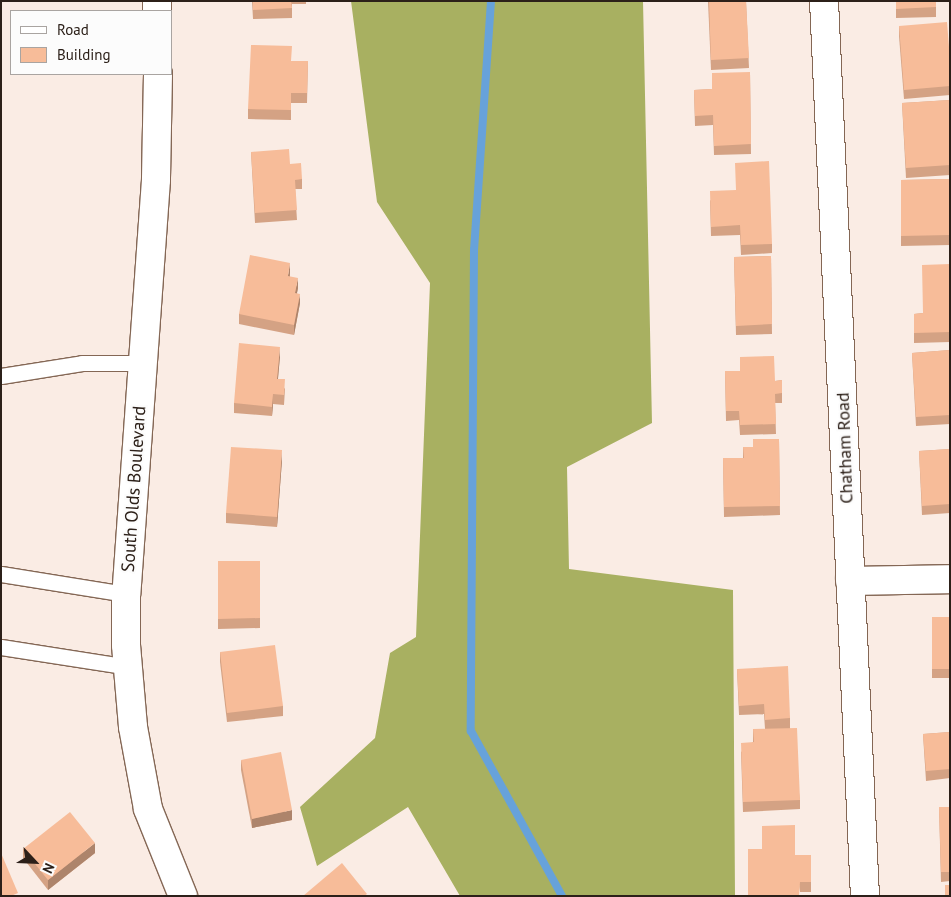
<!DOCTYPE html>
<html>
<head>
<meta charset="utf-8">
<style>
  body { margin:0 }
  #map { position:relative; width:951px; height:897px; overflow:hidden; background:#faece4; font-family:"PT Sans",sans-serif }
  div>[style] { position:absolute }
  .forest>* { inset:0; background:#a8b061 }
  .stream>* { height:8px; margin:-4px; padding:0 4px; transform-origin:4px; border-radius:4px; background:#67a2da }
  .roads { filter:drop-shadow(1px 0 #846755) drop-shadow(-1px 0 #846755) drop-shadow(0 1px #846755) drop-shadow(0 -1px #846755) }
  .lane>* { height:15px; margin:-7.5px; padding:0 7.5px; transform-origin:7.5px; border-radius:7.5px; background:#fff }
  .street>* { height:28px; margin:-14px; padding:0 14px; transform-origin:14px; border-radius:14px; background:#fff }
  .wall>* { inset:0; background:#d4a284 }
  .shaded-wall>* { inset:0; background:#ad846b }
  .building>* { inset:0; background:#f7bc99 }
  span { translate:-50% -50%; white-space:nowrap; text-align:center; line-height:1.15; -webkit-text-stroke:4.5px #fcfcfc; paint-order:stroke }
  .street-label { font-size:18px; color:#2c2019 }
  .frame { position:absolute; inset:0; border:2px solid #2c2019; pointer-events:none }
  .legend { position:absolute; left:10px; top:10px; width:162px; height:65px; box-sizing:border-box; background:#fcfcfc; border:1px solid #a9a4a1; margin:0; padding:6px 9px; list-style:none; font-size:15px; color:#2c2019 }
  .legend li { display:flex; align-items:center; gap:10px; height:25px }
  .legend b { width:25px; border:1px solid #a9a4a1 }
  .north { position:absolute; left:10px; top:837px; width:50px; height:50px; -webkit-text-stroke:4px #fcfcfc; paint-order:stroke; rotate:115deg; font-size:14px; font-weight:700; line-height:20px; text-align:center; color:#2c2019 }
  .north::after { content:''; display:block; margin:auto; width:18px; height:22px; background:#2c2019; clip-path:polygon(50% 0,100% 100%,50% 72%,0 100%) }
</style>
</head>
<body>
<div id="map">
  <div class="forest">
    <i style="clip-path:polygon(351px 1px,643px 1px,652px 423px,567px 467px,569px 569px,733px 590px,735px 896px,460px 896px,408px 807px,317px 866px,300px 807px,375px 738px,390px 653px,416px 637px,430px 283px,377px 202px)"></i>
  </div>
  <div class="stream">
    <i style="left:491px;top:1px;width:250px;rotate:93.9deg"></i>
    <i style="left:474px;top:250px;width:481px;rotate:90.4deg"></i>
    <i style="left:471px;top:731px;width:188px;rotate:61.1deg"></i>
  </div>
  <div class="roads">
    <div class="lane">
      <i style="left:1px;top:376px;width:82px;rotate:-9.1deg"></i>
      <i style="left:82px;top:363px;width:61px"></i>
      <i style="left:1px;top:574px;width:127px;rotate:9.1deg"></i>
      <i style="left:1px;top:647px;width:129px;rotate:8.9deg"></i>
    </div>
    <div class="street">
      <i style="left:157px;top:1px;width:10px;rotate:90deg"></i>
      <i style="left:824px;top:1px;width:896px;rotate:87.38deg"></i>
      <i style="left:158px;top:74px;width:106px;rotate:91.1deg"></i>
      <i style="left:156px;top:180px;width:415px;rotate:94.1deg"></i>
      <i style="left:126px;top:594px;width:51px;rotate:90deg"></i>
      <i style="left:126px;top:645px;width:82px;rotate:85.1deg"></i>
      <i style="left:133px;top:727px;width:83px;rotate:79.6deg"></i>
      <i style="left:148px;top:809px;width:94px;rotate:68.1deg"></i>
      <i style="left:850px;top:581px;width:100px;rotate:-1.1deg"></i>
    </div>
  </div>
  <div class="wall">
    <i style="clip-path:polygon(252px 1px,306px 1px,306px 4px,292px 4px,292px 18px,253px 19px)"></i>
    <i style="clip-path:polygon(708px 1px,746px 1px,749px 68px,711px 70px)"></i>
    <i style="clip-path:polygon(896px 1px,936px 1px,936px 17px,896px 18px)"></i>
    <i style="clip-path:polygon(899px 26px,950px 59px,950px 95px,904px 99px,899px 36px)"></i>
    <i style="clip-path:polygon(308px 61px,307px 103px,291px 103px,291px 120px,248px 119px,248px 109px)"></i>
    <i style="clip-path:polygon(750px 72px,751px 154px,714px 155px,713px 125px,695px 126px,694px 90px,712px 89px)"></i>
    <i style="clip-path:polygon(950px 100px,950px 175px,906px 178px,902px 103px)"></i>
    <i style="clip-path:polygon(251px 152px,290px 164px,302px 179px,302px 189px,295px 189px,297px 220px,255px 223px)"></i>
    <i style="clip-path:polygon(950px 179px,950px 245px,901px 246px,901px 180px)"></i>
    <i style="clip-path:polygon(710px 200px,772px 244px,772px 253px,741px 255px,740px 235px,711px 236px)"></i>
    <i style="clip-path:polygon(771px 256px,772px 334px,736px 335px,734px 257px)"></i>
    <i style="clip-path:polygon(950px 264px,950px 342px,914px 343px,914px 314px,923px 313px)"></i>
    <i style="clip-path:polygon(290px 273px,290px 277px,298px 288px,297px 293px,300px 303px,294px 335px,239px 324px,239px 314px)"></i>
    <i style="clip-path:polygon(950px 350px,950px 424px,916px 426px,912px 353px)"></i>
    <i style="clip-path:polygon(280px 356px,278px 379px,285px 389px,284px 405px,273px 404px,272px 416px,234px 413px,234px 403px)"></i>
    <i style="clip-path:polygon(725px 371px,775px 381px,782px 380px,782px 403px,775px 403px,776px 434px,740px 435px,739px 420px,726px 421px)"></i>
    <i style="clip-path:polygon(779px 439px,780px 515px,724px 517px,723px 458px,743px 458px,743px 447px,753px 447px)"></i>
    <i style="clip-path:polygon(950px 449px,950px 513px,922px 515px,919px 451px)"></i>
    <i style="clip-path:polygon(282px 460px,277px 527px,226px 523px,226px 513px)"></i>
    <i style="clip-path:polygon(218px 561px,260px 561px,260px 628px,218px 629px)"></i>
    <i style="clip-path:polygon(932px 617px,950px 617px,950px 678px,932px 678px)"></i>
    <i style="clip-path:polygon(220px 652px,283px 706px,283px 716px,227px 722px,220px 662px)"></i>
    <i style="clip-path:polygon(737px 669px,790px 718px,790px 728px,800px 800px,800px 809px,743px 812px,741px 752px,753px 742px,753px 729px,765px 729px,764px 714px,739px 715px)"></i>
    <i style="clip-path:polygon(950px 732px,950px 778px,926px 781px,923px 734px)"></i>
    <i style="clip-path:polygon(241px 760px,292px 820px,252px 828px,241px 770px)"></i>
    <i style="clip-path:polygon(939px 807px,950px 807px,950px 881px,941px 882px)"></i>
    <i style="clip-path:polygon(23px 849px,95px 853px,48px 890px,23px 858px)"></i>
    <i style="clip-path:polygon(795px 855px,811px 855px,811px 892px,800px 892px)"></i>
  </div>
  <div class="shaded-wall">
    <i style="clip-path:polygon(290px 263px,290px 273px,288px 286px,288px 276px)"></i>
    <i style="clip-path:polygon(298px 278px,298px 288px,295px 302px,295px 293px)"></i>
    <i style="clip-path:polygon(300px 294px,300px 303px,294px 335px,294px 325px)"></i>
    <i style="clip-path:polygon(280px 347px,280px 356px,277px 388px,277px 379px)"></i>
    <i style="clip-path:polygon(273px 394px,273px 404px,272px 416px,272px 407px)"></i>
    <i style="clip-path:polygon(282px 450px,282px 460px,277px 527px,277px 517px)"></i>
    <i style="clip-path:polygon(292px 810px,292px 820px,252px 828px,252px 819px)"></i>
    <i style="clip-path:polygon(95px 843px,95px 853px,48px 890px,48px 880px)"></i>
  </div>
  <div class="building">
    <i style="clip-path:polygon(253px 1px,291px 1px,292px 8px,253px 10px)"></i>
    <i style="clip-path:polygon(709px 1px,746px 1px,749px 58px,711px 60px)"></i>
    <i style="clip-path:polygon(896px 1px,936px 1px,936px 7px,896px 9px)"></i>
    <i style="clip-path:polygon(947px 22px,950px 59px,950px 86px,904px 90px,899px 26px)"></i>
    <i style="clip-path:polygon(251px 45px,292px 46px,291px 61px,308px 61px,307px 93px,291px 93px,291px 110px,248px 109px)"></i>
    <i style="clip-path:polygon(750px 72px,751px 144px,714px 146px,713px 115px,695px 116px,694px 90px,712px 89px,712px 73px)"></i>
    <i style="clip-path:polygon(950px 100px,950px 165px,906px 168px,902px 103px)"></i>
    <i style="clip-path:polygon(289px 149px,290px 164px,301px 163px,302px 179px,295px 180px,297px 210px,255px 213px,251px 152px)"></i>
    <i style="clip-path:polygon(769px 161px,772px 244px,741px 245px,740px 225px,711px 227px,710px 191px,736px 190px,735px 163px)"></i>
    <i style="clip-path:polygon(950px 179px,950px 235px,901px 236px,901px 180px)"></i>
    <i style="clip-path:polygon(250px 255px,290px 263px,288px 276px,298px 278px,295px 293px,300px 294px,294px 325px,239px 314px)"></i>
    <i style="clip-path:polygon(771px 256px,772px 324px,736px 326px,734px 257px)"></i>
    <i style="clip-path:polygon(950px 264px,950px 332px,914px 333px,914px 314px,923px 313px,922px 265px)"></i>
    <i style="clip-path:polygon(239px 343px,280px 347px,277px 379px,285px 379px,284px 395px,273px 394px,272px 407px,234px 403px)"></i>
    <i style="clip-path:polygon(950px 350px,950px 415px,916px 417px,912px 353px)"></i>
    <i style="clip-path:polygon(774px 356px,775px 381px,782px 380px,782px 393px,775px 394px,776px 424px,740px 425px,739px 411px,726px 411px,725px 371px,740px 371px,740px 357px)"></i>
    <i style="clip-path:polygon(753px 439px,779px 439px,780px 506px,724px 507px,723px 458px,744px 458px,743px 447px,753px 447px)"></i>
    <i style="clip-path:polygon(231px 447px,282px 450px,277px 517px,226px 513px)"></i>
    <i style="clip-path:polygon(950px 449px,950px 504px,922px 506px,919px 451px)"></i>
    <i style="clip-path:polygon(218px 561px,260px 561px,260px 618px,218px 619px)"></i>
    <i style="clip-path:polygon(932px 617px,950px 617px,950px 669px,932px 669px)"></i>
    <i style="clip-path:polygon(275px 645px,283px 706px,227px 713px,220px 652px)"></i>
    <i style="clip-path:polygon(788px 666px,790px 718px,765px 720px,764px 704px,739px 706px,737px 669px)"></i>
    <i style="clip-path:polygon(797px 728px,800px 800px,743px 802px,741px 743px,754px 742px,753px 729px)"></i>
    <i style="clip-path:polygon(950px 732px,950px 769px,926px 771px,923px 734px)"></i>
    <i style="clip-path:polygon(281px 752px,292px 810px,252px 819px,241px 760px)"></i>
    <i style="clip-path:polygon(939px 807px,950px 807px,950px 872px,941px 872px)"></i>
    <i style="clip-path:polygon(70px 812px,95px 843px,48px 880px,23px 849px)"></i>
    <i style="clip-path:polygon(795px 825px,795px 855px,811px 855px,811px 882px,800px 882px,799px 896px,748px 896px,748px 849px,762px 849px,762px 826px)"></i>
    <i style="clip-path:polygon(1px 853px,18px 893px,11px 896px,1px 896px)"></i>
    <i style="clip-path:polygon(342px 863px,367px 894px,364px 896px,303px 896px)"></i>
    <i style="clip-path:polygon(945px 885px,950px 885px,950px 896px,945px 896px)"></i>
  </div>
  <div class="street-label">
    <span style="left:845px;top:448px;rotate:-92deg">Chatham Road</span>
    <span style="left:134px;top:489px;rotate:-86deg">South Olds Boulevard</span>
  </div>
  <div class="frame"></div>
  <ul class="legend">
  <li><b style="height:6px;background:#fff"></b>Road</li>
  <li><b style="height:14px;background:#f7bc99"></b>Building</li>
  </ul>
  <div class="north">N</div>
</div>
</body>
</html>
